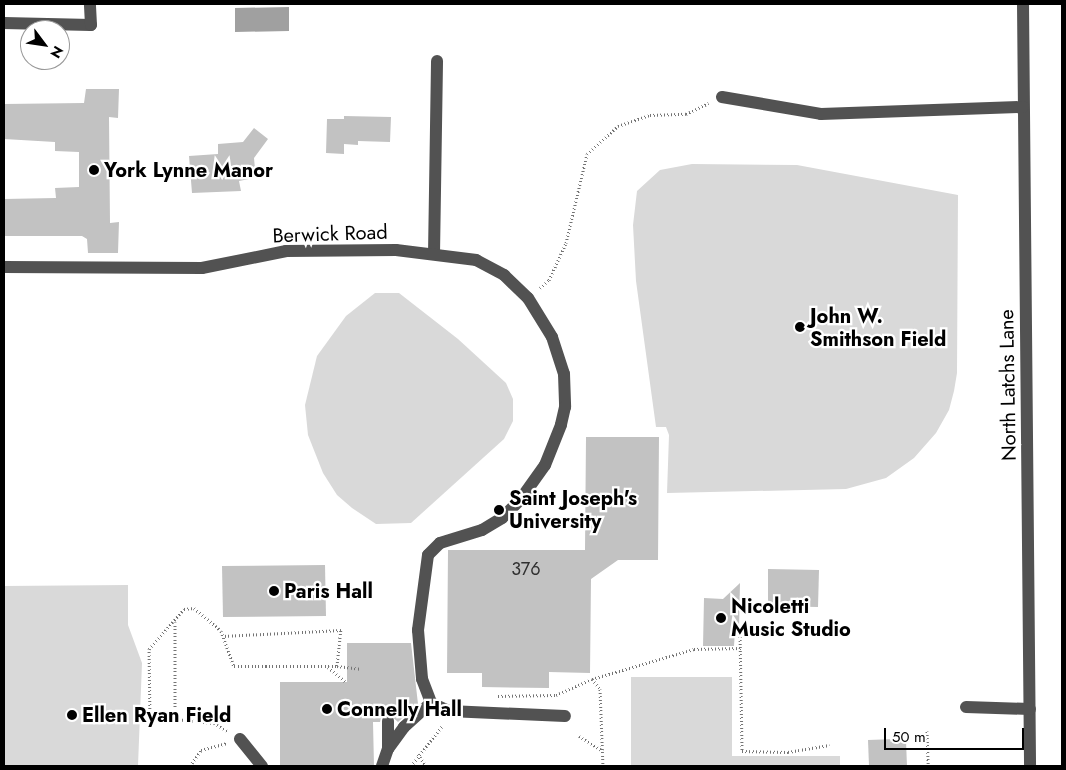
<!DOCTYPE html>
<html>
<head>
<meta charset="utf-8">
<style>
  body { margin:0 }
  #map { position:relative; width:1066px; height:770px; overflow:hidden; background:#fff; font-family:Jost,sans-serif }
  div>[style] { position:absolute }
  .green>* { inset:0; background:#d9d9d9 }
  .water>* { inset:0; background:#a0a0a0 }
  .building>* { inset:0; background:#c2c2c2 }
  .path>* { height:3px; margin-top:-1.5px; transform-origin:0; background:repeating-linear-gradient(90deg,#747474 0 1px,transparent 0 3.5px) }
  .minor>* { height:12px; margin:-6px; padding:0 6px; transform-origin:6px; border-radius:6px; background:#525252 }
  .dots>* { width:14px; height:14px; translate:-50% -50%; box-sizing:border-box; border:2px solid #fff; border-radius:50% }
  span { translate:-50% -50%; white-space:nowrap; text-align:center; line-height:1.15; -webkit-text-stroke:4.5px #fff; paint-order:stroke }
  .number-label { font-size:18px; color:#303030 }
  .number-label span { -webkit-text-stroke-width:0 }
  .poi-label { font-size:20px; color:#000; font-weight:700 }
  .left { translate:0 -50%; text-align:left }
  .street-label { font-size:20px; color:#000 }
  .frame { position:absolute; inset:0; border:5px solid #000; pointer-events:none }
  .north { position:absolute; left:20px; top:20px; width:50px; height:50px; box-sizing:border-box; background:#fff; border:1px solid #999; border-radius:50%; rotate:121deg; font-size:14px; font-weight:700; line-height:20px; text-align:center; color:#000 }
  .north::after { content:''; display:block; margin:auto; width:18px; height:22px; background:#000; clip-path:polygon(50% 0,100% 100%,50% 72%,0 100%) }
  .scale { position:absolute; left:884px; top:728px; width:140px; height:22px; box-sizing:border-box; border:2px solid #000; border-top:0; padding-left:6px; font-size:15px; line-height:18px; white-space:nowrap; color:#000; -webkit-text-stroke:4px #fff; paint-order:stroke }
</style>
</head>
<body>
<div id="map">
  <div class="green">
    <i style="clip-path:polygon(692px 164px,797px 165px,958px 195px,957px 373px,954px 391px,949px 410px,936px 433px,914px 458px,886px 478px,846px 489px,667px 493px,669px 435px,666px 427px,656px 427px,636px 281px,633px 225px,637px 191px,660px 170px)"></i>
    <i style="clip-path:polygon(375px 293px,399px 293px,458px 339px,506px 383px,513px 399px,513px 421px,504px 439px,411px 523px,376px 524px,352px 508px,337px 495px,323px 473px,308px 435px,305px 405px,317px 356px,346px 316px)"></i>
    <i style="clip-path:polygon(128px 585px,128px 625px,142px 663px,138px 766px,4px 766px,4px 586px)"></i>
    <i style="clip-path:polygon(631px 677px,732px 677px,732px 756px,840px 756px,840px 766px,631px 766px)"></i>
  </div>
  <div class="water">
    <i style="clip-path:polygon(289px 7px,289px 31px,235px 32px,235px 8px)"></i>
  </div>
  <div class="building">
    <i style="clip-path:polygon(86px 89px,119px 89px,118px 118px,109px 117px,110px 223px,119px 222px,118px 253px,88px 253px,87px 239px,82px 236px,4px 236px,4px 199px,56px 198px,55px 188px,79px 187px,79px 152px,55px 151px,55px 142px,4px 139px,4px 104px,84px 103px)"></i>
    <i style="clip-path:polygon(344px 116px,391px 117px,390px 142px,358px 141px,358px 145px,344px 144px,344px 154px,326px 153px,327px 119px,344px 119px)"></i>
    <i style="clip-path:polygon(254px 128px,268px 139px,254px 158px,255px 169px,249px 179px,239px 181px,241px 191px,192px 193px,189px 156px,218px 154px,218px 144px,243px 142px)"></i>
    <i style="clip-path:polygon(586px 437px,659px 437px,658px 560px,618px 560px,591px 579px,590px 673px,549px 672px,549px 688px,482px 687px,482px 673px,447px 673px,448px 550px,585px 550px)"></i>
    <i style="clip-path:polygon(325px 565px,326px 616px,223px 617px,222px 566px)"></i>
    <i style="clip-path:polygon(768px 569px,819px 570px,818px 607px,768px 606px)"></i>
    <i style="clip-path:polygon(740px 583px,739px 630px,735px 630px,734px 646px,703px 646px,704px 598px,723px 599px)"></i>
    <i style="clip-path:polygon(347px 643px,411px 643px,418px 704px,398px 722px,388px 713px,381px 717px,380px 722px,373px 722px,374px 766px,280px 766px,280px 682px,347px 682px)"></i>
    <i style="clip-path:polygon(896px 739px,906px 741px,907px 766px,869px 766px,868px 740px)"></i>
  </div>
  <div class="path">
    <i style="left:540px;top:288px;width:12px;rotate:-42deg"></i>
    <i style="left:549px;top:280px;width:41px;rotate:-65.3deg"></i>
    <i style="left:566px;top:243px;width:91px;rotate:-76.7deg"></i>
    <i style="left:587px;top:154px;width:42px;rotate:-42.1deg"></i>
    <i style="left:618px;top:126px;width:34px;rotate:-19deg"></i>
    <i style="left:650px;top:115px;width:36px;rotate:-2deg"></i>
    <i style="left:686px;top:114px;width:25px;rotate:-26deg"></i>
    <i style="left:175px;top:622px;width:97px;rotate:90deg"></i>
    <i style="left:175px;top:719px;width:39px;rotate:6deg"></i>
    <i style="left:214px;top:723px;width:17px;rotate:31deg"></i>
    <i style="left:740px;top:633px;width:118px;rotate:89deg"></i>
    <i style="left:742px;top:751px;width:46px;rotate:1.2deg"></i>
    <i style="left:788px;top:752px;width:42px;rotate:-9.7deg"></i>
    <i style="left:337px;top:666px;width:23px;rotate:7deg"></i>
    <i style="left:328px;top:667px;width:23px;rotate:40deg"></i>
    <i style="left:592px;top:679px;width:106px;rotate:-16.4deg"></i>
    <i style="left:694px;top:649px;width:47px;rotate:-1.2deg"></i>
    <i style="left:498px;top:696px;width:58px;rotate:-1deg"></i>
    <i style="left:556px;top:695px;width:39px;rotate:-24deg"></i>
    <i style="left:592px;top:679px;width:13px;rotate:51deg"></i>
    <i style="left:600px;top:689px;width:77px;rotate:87.8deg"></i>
    <i style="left:175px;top:719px;width:25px;rotate:180deg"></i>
    <i style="left:150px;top:719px;width:70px;rotate:-90.8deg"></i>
    <i style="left:149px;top:649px;width:53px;rotate:-48.8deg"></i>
    <i style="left:184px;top:609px;width:10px;rotate:-6deg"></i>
    <i style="left:194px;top:608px;width:35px;rotate:40deg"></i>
    <i style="left:221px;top:631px;width:37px;rotate:70deg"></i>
    <i style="left:234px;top:666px;width:103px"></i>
    <i style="left:337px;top:666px;width:36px;rotate:-84deg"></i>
    <i style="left:341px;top:630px;width:118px;rotate:177.1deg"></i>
    <i style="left:927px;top:731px;width:35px;rotate:88deg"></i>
    <i style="left:579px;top:736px;width:28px;rotate:32deg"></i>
    <i style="left:418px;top:754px;width:14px;rotate:56deg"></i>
    <i style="left:190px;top:766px;width:19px;rotate:-55deg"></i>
    <i style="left:201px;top:750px;width:27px;rotate:-15deg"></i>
    <i style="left:411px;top:766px;width:52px;rotate:-52deg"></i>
  </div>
  <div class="minor">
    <i style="left:1023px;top:4px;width:762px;rotate:89.47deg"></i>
    <i style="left:4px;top:23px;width:87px;rotate:1.3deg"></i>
    <i style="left:91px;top:25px;width:21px;rotate:-93deg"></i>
    <i style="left:722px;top:97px;width:100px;rotate:9.7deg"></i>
    <i style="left:821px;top:114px;width:202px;rotate:-2deg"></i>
    <i style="left:434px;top:254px;width:193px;rotate:-89.1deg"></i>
    <i style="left:4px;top:267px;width:198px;rotate:0.3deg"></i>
    <i style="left:202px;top:268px;width:86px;rotate:-11.4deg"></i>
    <i style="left:286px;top:251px;width:110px;rotate:-0.5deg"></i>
    <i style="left:396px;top:250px;width:81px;rotate:7.1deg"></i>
    <i style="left:476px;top:260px;width:32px;rotate:28deg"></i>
    <i style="left:504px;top:275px;width:33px;rotate:44deg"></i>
    <i style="left:528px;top:298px;width:46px;rotate:58.4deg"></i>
    <i style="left:552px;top:337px;width:39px;rotate:72deg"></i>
    <i style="left:564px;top:374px;width:33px;rotate:88deg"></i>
    <i style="left:565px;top:407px;width:18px;rotate:103deg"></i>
    <i style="left:561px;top:425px;width:43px;rotate:111.8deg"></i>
    <i style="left:545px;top:465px;width:43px;rotate:125.5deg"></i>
    <i style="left:520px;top:500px;width:25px;rotate:135deg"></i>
    <i style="left:502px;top:518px;width:23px;rotate:149deg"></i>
    <i style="left:482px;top:530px;width:44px;rotate:162.8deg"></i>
    <i style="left:440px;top:543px;width:17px;rotate:135deg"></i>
    <i style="left:428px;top:555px;width:76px;rotate:97.6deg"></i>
    <i style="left:418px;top:630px;width:49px;rotate:85.3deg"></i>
    <i style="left:422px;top:679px;width:26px;rotate:69deg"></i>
    <i style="left:431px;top:703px;width:20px;rotate:24deg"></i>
    <i style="left:449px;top:711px;width:116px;rotate:2.5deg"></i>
    <i style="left:966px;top:707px;width:64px;rotate:1.8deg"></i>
    <i style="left:388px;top:721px;width:28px;rotate:90deg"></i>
    <i style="left:240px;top:739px;width:35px;rotate:51deg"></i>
    <i style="left:382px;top:766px;width:18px;rotate:-71deg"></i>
    <i style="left:388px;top:749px;width:27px;rotate:-54deg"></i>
    <i style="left:404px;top:727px;width:36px;rotate:-42deg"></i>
  </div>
  <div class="dots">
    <i style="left:94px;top:170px;background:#000"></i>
    <i style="left:800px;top:327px;background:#000"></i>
    <i style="left:499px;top:510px;background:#000"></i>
    <i style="left:274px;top:591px;background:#000"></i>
    <i style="left:721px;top:618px;background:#000"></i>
    <i style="left:327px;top:709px;background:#000"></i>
    <i style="left:72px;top:715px;background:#000"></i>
  </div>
  <div class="number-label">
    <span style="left:526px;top:569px">376</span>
  </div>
  <div class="poi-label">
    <span class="left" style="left:104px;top:170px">York Lynne Manor</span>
    <span class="left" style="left:810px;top:328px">John W.<br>Smithson Field</span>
    <span class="left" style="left:509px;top:510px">Saint Joseph's<br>University</span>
    <span class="left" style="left:284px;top:591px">Paris Hall</span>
    <span class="left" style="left:731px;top:618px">Nicoletti<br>Music Studio</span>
    <span class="left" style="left:337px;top:709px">Connelly Hall</span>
    <span class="left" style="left:82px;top:715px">Ellen Ryan Field</span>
  </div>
  <div class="street-label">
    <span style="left:330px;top:234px;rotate:-2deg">Berwick Road</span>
    <span style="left:1008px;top:385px;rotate:-91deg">North Latchs Lane</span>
  </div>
  <div class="frame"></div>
  <div class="north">N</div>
  <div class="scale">50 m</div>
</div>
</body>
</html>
